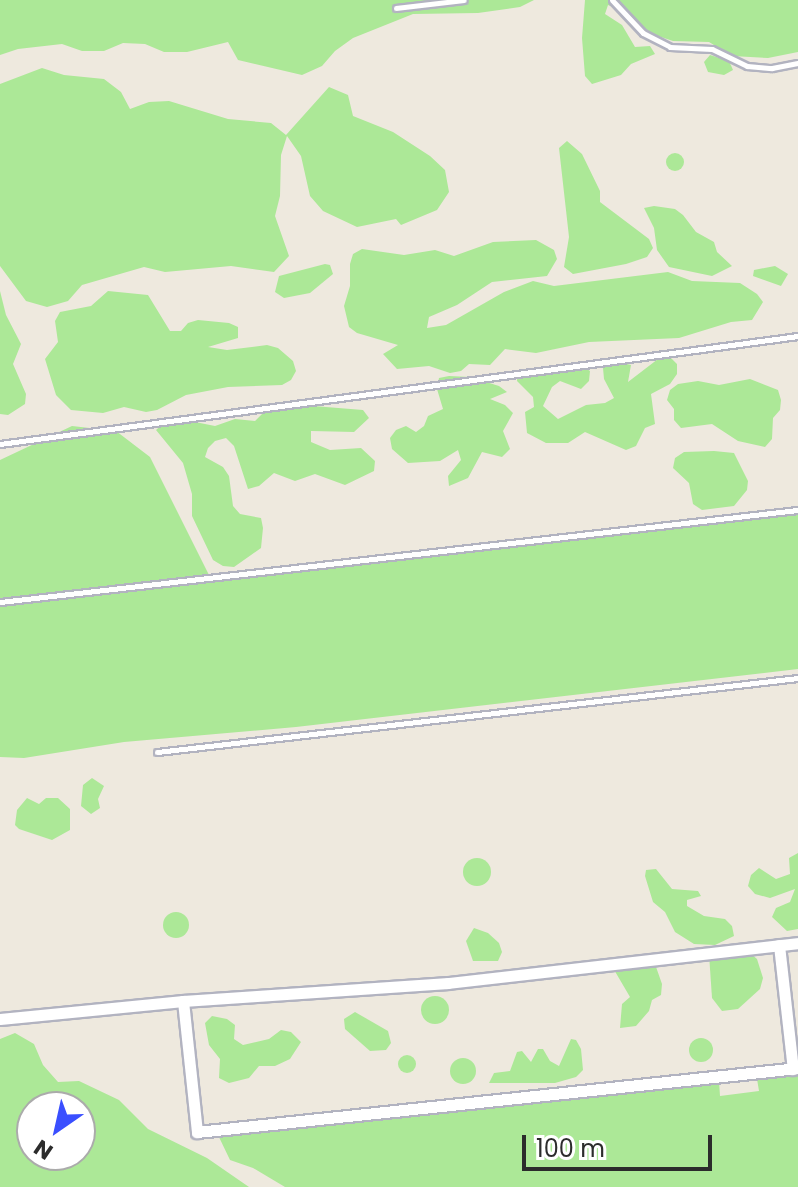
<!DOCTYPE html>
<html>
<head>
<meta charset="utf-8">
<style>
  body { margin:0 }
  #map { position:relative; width:798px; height:1187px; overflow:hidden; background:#eee9de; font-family:Poppins,sans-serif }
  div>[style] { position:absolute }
  .green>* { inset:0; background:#ace897 }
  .round { border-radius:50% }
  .roads { filter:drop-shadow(2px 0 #b2b3c0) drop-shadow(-2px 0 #b2b3c0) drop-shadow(0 2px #b2b3c0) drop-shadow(0 -2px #b2b3c0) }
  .lane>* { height:5px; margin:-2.5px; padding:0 2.5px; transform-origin:2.5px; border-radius:2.5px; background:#fff }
  .street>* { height:11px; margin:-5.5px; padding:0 5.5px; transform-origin:5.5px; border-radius:5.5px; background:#fff }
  span { translate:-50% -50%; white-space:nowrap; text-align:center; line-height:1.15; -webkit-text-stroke:6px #fff; paint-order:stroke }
  .north { position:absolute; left:16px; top:1091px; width:80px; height:80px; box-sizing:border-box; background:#fff; border:2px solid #ababab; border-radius:50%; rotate:214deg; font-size:22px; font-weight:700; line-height:32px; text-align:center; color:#2c2c2c }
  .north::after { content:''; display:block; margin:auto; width:28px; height:36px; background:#3a4fff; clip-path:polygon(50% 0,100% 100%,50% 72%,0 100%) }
  .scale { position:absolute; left:522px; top:1135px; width:190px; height:36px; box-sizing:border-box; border:4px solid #2c2c2c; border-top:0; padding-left:10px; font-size:24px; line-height:28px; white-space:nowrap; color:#2c2c2c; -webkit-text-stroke:6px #fff; paint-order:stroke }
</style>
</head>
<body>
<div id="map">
  <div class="green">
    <i style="clip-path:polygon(0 0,534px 0,520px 7px,478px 13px,413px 14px,353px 38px,335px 51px,322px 66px,302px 75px,238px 60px,228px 42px,187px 52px,164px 52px,145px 44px,123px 43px,104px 51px,82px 51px,62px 44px,18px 49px,0 55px)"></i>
    <i style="clip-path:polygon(585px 0,798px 0,798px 52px,768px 58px,732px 56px,709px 42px,673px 41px,640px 30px,624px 12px,608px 5px,605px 14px,622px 25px,635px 47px,650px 46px,655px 54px,631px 64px,621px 75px,592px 84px,585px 76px,582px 38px)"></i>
    <i style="clip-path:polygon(710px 55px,729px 61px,733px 70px,724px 75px,708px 72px,704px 62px)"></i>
    <i style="clip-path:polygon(42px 68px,64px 75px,104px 79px,121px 92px,130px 109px,149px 102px,169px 101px,228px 119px,271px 123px,286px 135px,329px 87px,348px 95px,353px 116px,393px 132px,430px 156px,445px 170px,449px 192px,437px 210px,401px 225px,396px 219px,357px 227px,323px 211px,310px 196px,301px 156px,287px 136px,281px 155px,280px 196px,275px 216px,289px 256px,274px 272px,231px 266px,165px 272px,144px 267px,82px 285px,68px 301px,47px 307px,26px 301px,0 266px,0 84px)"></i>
    <i style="clip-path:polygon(567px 141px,582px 154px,600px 191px,600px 202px,649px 239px,653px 248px,647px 257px,626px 264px,573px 274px,564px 267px,569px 237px,559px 148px)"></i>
    <i class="round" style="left:666px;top:153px;width:18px;height:18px"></i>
    <i style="clip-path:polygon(654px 206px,675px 209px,683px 215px,696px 232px,714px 242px,717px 252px,732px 266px,712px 276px,669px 267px,657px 250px,654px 228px,644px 208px)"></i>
    <i style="clip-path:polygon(536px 240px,554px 250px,557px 259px,547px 276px,492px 282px,457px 305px,429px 317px,427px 328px,446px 325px,504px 292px,533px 281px,554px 286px,668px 272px,692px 281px,740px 283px,757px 294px,763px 302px,752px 320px,731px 322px,679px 338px,589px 342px,536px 353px,505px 349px,490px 365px,469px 364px,461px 371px,450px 373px,429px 366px,397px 369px,383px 354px,398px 345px,357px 333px,349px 327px,344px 306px,350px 286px,350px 264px,353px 254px,362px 249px,404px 255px,435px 250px,454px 256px,493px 242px)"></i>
    <i style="clip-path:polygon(325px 264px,330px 265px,333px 274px,310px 293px,284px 298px,275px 292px,279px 276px)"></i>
    <i style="clip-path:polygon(775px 266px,788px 274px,781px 286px,753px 276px,754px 270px)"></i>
    <i style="clip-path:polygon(0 291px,6px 315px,21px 344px,13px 364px,26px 394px,25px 404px,8px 415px,0 414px)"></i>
    <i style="clip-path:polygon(108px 291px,148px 295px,170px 331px,181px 331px,188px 323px,198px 320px,229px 323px,238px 327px,238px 338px,208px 347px,227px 350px,267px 345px,278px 348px,293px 361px,296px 371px,291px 380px,282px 385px,228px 387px,186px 395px,157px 410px,146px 412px,124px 407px,103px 413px,71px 410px,56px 395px,45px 359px,58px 342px,55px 321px,60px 312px,91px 306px)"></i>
    <i style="clip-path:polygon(670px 357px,677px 364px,677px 374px,670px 384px,651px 394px,655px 424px,645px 428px,636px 446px,626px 450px,585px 432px,568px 443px,546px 443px,527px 433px,525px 412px,534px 407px,533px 397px,517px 381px,518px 371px,539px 372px,581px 365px,590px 371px,589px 381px,581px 389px,560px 381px,552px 387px,543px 406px,558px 419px,586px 405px,605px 403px,614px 398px,604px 379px,603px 368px,611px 360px,631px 365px,628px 382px,658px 359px)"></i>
    <i style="clip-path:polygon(449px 376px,470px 377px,499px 386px,507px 392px,490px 399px,505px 405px,513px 413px,503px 431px,510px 449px,502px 457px,482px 452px,468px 478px,449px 486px,448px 476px,461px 460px,458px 450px,440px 461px,408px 463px,392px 449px,390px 438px,396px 430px,406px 426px,416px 432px,424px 426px,428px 416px,443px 409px,437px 389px,439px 378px)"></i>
    <i style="clip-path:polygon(750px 379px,778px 390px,781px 400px,780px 410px,773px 418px,772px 439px,765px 447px,738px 441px,712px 424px,681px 428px,674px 420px,674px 409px,667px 400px,670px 390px,678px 384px,698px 381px,719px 385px)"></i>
    <i style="clip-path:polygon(301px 405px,363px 410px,369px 418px,354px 432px,311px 431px,311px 442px,330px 450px,361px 448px,375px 461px,374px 471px,345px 485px,315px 474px,295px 481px,274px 473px,259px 486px,248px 489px,234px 446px,226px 438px,215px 441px,208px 448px,205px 457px,223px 467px,229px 476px,233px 506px,240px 514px,261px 518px,263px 528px,261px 548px,234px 567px,223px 566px,213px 560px,192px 516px,192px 494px,183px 463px,156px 430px,164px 423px,195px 422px,215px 426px,235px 419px,255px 421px,270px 406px)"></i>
    <i style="clip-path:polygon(72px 426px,116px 431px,150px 457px,210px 577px,798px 513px,798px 669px,296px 727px,124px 742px,24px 758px,0 757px,0 460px)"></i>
    <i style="clip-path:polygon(714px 451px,734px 453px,748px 481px,747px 490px,734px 506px,702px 510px,693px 504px,689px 483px,673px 468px,675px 458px,684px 452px)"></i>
    <i style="clip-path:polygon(92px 778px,104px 786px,98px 799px,100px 808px,91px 814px,81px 806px,83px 785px)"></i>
    <i style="clip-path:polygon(27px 798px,39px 804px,46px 798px,58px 798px,70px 809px,70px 830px,52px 840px,19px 829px,15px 825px,17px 810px)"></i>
    <i style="clip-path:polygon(798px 853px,798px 929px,787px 931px,772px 917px,776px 908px,790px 902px,795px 889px,770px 898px,755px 894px,748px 886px,751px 875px,759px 868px,776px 879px,790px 874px,789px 858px)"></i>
    <i class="round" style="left:463px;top:858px;width:28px;height:28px"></i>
    <i style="clip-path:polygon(656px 869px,672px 889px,698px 891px,701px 896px,687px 900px,687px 906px,704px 916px,725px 919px,732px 926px,734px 936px,715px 945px,694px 944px,675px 932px,665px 912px,653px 902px,645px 876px,646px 870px)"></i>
    <i class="round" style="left:163px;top:912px;width:26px;height:26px"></i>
    <i style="clip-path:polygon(474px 928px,488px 933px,499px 943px,502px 952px,498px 961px,473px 961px,466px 941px)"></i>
    <i style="clip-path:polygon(745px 949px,757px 959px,763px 978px,760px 989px,738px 1009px,722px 1011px,712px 998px,709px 954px)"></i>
    <i style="clip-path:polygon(655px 964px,662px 984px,661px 995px,652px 1000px,649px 1011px,636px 1026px,620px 1028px,622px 1004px,630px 997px,613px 968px)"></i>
    <i class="round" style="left:421px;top:996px;width:28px;height:28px"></i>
    <i style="clip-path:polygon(355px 1012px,388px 1031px,391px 1043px,386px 1050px,370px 1051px,345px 1029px,344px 1019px)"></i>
    <i style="clip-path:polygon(212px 1016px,227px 1019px,235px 1025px,234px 1039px,243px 1045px,269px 1039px,281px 1030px,291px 1032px,301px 1042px,290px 1059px,275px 1066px,259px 1066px,249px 1078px,229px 1083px,219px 1078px,220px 1059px,209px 1045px,205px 1023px)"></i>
    <i style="clip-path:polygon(evenodd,15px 1033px,34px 1044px,43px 1065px,58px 1082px,79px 1081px,119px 1100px,148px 1129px,207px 1158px,249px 1187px,0 1187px,0 1039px,15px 1033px,80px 1107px,80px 1155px,32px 1155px,32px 1107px,80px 1107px)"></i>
    <i class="round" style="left:689px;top:1038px;width:24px;height:24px"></i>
    <i style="clip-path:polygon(571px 1039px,576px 1040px,581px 1049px,583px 1070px,576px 1077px,555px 1083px,489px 1083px,494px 1073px,510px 1071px,517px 1052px,522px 1051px,531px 1062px,538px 1049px,543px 1049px,550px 1061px,559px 1066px)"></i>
    <i class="round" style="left:398px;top:1055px;width:18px;height:18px"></i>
    <i class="round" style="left:450px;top:1058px;width:26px;height:26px"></i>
    <i style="clip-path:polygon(798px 1070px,798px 1187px,285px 1187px,253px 1168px,230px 1160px,218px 1135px,719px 1081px,720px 1096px,759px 1091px,756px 1073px)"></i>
  </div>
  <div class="roads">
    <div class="lane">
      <i style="left:612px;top:0;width:45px;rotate:46.8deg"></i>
      <i style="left:643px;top:33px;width:30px;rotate:27deg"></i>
      <i style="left:670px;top:47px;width:42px;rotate:2.7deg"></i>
      <i style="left:712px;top:49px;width:39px;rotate:26deg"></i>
      <i style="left:747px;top:66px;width:25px;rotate:5deg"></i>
      <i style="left:772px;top:68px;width:26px;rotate:-11deg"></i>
      <i style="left:396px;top:8px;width:68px;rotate:-6.7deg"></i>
      <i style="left:0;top:444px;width:805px;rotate:-7.71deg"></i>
      <i style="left:0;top:602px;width:803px;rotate:-6.58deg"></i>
      <i style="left:157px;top:752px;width:645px;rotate:-6.59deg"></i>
    </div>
    <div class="street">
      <i style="left:779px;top:945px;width:125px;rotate:83.6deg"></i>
      <i style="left:183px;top:1001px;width:132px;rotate:83.9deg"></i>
      <i style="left:197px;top:1132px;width:604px;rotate:-6.08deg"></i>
      <i style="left:0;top:1019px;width:184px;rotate:-5.6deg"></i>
      <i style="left:183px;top:1001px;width:266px;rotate:-3.9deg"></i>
      <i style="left:448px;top:983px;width:352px;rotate:-6.5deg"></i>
    </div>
  </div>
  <div class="north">N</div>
  <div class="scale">100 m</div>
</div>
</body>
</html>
